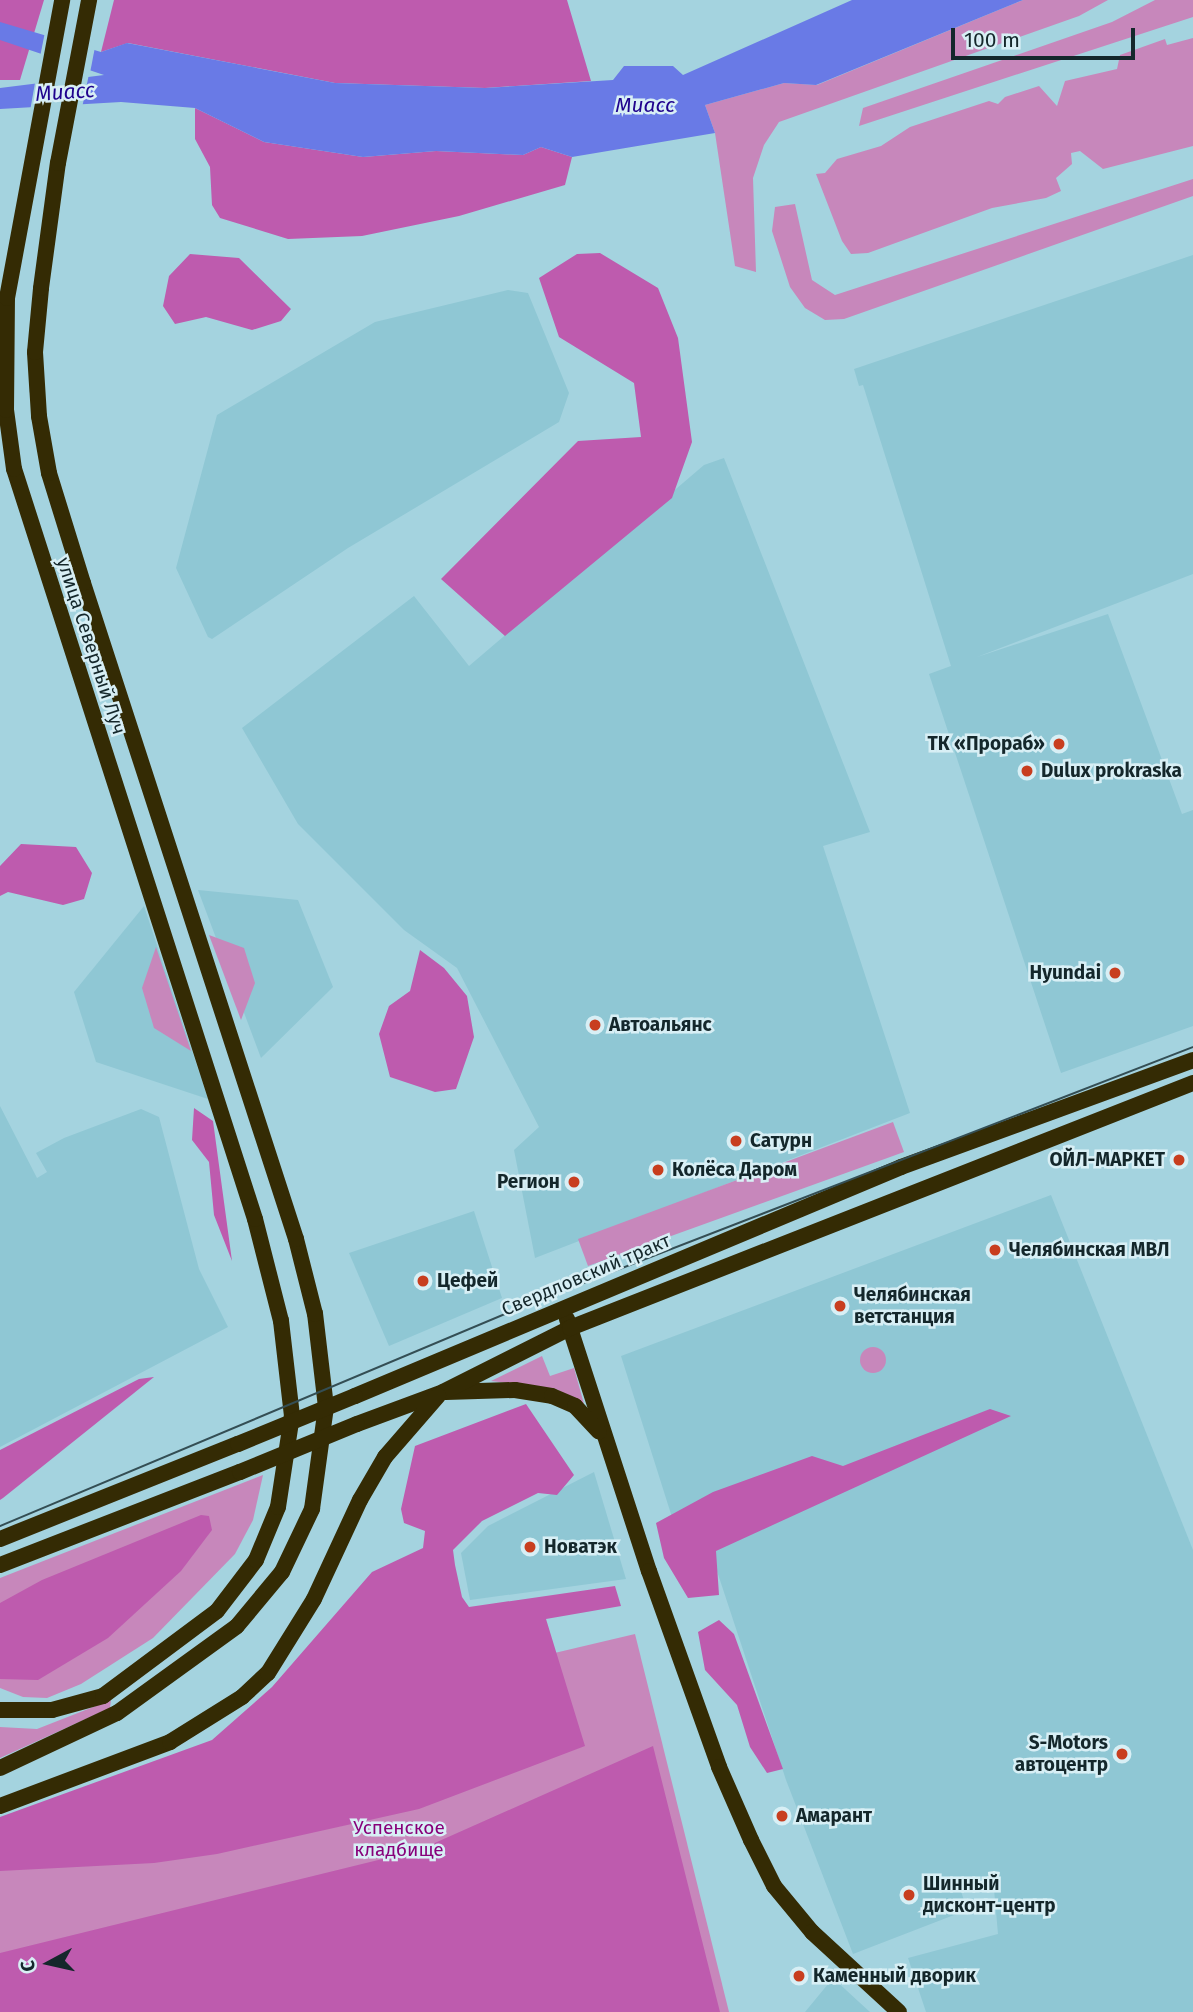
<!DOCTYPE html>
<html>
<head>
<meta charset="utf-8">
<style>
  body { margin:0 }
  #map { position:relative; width:1193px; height:2012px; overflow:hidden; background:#a4d3df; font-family:"Fira Sans",sans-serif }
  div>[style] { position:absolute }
  .built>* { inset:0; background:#8fc7d4 }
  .green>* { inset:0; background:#c787bb }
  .round { border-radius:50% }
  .forest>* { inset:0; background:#be5bae }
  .water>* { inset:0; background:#697ae6 }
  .pier>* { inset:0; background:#a4d3df }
  .major>* { height:16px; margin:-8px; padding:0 8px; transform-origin:8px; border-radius:8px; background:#342b04 }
  .tram>* { height:2px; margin:-1px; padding:0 1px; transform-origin:1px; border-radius:1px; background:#344e54 }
  .major-bridge>* { height:16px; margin:-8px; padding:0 8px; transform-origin:8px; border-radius:8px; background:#342b04 }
  .dots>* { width:19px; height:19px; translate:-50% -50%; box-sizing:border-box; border:4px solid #d8eff5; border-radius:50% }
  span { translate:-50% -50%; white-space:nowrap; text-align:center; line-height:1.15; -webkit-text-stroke:5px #d8eff5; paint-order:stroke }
  .street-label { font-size:19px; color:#14272b }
  .poi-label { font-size:19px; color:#14272b; font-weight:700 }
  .right { translate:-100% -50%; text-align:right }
  .left { translate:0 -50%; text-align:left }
  .park-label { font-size:19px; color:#87007a }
  .water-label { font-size:21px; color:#1f038d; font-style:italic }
  .north { position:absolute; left:14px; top:1928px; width:70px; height:70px; -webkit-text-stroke:5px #d8eff5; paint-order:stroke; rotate:262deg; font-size:19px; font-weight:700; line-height:28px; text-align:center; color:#14272b }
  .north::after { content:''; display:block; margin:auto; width:24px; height:32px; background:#14272b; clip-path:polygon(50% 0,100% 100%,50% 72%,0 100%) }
  .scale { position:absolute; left:951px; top:28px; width:184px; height:32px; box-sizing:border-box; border:4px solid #14272b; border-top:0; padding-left:9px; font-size:21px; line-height:24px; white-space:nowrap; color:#14272b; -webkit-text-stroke:5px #d8eff5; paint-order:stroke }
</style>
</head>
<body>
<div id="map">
  <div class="built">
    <i style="clip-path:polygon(1193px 255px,1193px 574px,977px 657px,1108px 614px,1182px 814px,1193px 810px,1193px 1026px,1061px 1073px,929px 674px,951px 666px,863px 385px,859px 386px,854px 369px)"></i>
    <i style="clip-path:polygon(508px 290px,528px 293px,569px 393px,559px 422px,348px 548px,212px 639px,208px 637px,176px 568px,217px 415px,375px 322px)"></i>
    <i style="clip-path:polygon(724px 458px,870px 832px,823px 846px,910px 1113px,535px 1258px,514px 1150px,539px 1127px,457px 968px,404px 930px,298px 824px,242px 728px,414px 596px,469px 666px,704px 465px)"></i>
    <i style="clip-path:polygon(198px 890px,298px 900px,333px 987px,261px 1058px)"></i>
    <i style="clip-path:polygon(144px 906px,208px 1099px,96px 1062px,74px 992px)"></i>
    <i style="clip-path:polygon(0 1106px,37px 1178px,47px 1172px,36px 1153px,64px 1138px,141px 1109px,159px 1117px,199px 1269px,228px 1327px,0 1447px)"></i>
    <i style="clip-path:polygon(1051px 1195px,1193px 1550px,1193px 2012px,926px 2012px,908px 1958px,998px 1934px,993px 1878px,961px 1891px,967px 1910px,853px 1954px,786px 1780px,714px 1562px,689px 1571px,621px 1356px)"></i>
    <i style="clip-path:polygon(474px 1211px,502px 1298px,389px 1346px,349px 1253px)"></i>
    <i style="clip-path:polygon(594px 1472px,626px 1579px,470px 1600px,461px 1553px,488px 1526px)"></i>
    <i style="clip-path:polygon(833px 1978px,859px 2002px,870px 2012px,805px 2012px)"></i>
  </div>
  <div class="green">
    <i style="clip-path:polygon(1023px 0,1108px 0,1079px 16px,779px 122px,764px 145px,753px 178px,756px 272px,735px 266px,715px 133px,705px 105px,784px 83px,817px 85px)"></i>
    <i style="clip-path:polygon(1155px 0,1193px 0,1193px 17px,859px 126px,863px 108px,1112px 22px)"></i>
    <i style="clip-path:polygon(1193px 38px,1193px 146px,1103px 169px,1080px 151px,1071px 153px,1072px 164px,1056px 178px,1061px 191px,1046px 198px,992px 208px,868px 253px,851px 254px,842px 241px,816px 174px,825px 173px,837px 159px,881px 146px,910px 127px,989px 101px,998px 104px,1005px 97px,1039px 86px,1057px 106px,1065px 81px,1117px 69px,1120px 55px,1165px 39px,1167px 45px)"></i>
    <i style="clip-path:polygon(1193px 179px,1193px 196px,844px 319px,825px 320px,805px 308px,790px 287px,772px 231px,775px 207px,795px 204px,812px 280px,835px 295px)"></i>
    <i style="clip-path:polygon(209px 935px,244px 948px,255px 983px,241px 1020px)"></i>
    <i style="clip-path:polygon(156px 947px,191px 1051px,154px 1028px,142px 988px)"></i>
    <i style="clip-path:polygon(893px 1122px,904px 1152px,588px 1266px,578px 1239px)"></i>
    <i class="round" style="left:860px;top:1347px;width:26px;height:26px"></i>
    <i style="clip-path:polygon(542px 1356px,550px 1376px,574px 1368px,584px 1404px,556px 1389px,491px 1381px)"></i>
    <i style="clip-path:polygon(263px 1475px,253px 1520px,235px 1554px,153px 1638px,81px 1684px,47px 1698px,23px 1697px,0 1688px,0 1578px)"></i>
    <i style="clip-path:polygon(635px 1634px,729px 2012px,0 2012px,0 1840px,482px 1670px)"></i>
    <i style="clip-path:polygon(111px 1700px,110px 1708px,0 1758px,0 1727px,37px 1729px)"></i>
  </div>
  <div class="forest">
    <i style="clip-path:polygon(0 0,44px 0,20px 80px,0 80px)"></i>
    <i style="clip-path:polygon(114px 0,567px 0,591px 81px,485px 88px,335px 83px,128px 43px,101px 52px)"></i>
    <i style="clip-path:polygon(195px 108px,264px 142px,363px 157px,436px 151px,523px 155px,541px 147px,572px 157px,565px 185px,459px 216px,362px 236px,288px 239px,220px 218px,212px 205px,210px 167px,195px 139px)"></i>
    <i style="clip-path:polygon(600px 253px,658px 288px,678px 338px,692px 442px,672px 498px,505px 636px,441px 579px,578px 441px,641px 437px,634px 383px,559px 337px,539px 278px,577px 254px)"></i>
    <i style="clip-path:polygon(190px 254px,239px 258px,291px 309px,281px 321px,252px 330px,206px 317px,175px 324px,163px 306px,169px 276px)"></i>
    <i style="clip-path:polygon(21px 844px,76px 847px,92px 873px,84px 899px,63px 905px,8px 892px,0 896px,0 866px)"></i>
    <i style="clip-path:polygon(420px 950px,444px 968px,467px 996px,474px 1037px,456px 1089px,435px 1092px,390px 1077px,379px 1034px,389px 1006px,410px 991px)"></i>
    <i style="clip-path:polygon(194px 1108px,213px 1121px,232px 1261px,214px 1215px,209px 1162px,192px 1140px)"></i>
    <i style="clip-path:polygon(154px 1377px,3px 1498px,0 1500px,0 1450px,139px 1379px)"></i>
    <i style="clip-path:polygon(526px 1404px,574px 1475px,557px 1495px,538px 1493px,482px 1521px,453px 1550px,455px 1565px,462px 1597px,469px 1607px,615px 1586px,621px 1606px,546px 1619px,585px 1746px,419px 1809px,217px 1854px,154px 1863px,0 1871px,0 1817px,212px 1740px,272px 1687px,372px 1572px,423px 1548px,425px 1531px,404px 1523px,401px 1509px,415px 1446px)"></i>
    <i style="clip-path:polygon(990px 1409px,1011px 1416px,716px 1551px,719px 1595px,688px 1598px,664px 1558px,656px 1523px,713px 1492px,812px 1456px,843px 1466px)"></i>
    <i style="clip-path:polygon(201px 1515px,209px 1516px,212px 1530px,181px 1571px,108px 1638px,38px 1680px,0 1679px,0 1603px,42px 1580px)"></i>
    <i style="clip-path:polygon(719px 1620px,734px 1634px,783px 1769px,767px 1773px,750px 1747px,737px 1705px,705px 1670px,698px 1632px)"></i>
    <i style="clip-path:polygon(653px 1746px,720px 2012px,0 2012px,0 1953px,419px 1850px)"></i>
  </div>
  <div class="water">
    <i style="clip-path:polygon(852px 0,1023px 0,816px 85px,784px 83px,705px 105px,715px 133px,572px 157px,541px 147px,523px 155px,436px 151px,363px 157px,264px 142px,195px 108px,121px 102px,0 109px,0 88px,104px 75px,0 40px,0 22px,101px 52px,127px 43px,335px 83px,485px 88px,613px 80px,624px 66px,673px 66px,683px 75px)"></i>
  </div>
  <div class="pier">
    <i style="clip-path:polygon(45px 32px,95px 47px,90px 73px,40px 57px)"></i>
    <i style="clip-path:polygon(89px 74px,82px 108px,30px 111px,35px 83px)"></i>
  </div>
  <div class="major">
    <i style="left:567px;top:1319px;width:265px;rotate:72deg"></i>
    <i style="left:649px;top:1571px;width:208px;rotate:70.3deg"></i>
    <i style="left:719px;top:1767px;width:80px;rotate:66.3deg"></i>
    <i style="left:751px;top:1840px;width:51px;rotate:63.4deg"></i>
    <i style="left:774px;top:1886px;width:60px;rotate:50.4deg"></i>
    <i style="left:812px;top:1932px;width:118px;rotate:42.6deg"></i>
    <i style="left:446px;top:1392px;width:69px;rotate:-1.7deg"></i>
    <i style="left:515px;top:1390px;width:37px;rotate:9deg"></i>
    <i style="left:552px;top:1396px;width:25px;rotate:23deg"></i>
    <i style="left:575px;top:1406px;width:35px;rotate:47deg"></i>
    <i style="left:355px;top:1396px;width:592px;rotate:-22.75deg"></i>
    <i style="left:901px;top:1167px;width:311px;rotate:-20.1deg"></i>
    <i style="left:357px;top:1424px;width:92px;rotate:-20.4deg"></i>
    <i style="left:443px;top:1392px;width:142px;rotate:-26.7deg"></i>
    <i style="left:570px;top:1328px;width:669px;rotate:-21.47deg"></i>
    <i style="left:0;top:1539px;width:256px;rotate:-21.8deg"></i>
    <i style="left:0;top:1565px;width:257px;rotate:-21.2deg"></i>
    <i style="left:0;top:1710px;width:52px"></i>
    <i style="left:52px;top:1710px;width:53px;rotate:-15.4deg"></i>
    <i style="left:103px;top:1696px;width:142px;rotate:-36.7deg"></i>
    <i style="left:217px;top:1611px;width:64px;rotate:-52.6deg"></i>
    <i style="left:256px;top:1560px;width:57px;rotate:-67.5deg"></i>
    <i style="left:278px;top:1507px;width:92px;rotate:-81.3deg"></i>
    <i style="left:292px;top:1416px;width:96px;rotate:-96.6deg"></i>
    <i style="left:281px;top:1321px;width:105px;rotate:-104.3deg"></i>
    <i style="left:255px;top:1219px;width:788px;rotate:-107.81deg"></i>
    <i style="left:14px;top:469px;width:60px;rotate:-97.7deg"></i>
    <i style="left:6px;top:410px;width:112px;rotate:-89.5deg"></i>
    <i style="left:7px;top:298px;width:303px;rotate:-79.5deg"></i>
    <i style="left:0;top:1768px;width:129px;rotate:-25.2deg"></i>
    <i style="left:117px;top:1713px;width:148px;rotate:-35.9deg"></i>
    <i style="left:237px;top:1626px;width:70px;rotate:-50.2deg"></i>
    <i style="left:282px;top:1572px;width:70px;rotate:-64.5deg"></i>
    <i style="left:312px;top:1509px;width:103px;rotate:-82.2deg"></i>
    <i style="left:326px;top:1407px;width:94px;rotate:-96.7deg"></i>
    <i style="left:315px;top:1314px;width:77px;rotate:-104.2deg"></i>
    <i style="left:296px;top:1239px;width:690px;rotate:-107.99deg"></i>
    <i style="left:83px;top:583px;width:115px;rotate:-107.2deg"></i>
    <i style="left:49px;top:473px;width:58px;rotate:-100deg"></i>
    <i style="left:39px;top:416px;width:64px;rotate:-93.6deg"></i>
    <i style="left:35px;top:352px;width:64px;rotate:-84.6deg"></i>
    <i style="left:41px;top:288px;width:126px;rotate:-82.3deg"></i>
    <i style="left:58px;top:163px;width:166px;rotate:-79.2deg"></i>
    <i style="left:0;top:1806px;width:182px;rotate:-20.6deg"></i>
    <i style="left:170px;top:1742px;width:85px;rotate:-32deg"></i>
    <i style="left:242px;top:1697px;width:35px;rotate:-43deg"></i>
    <i style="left:268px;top:1673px;width:87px;rotate:-58.1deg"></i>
    <i style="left:314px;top:1599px;width:109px;rotate:-65.1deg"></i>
    <i style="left:360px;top:1500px;width:50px;rotate:-59.8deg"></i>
    <i style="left:385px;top:1457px;width:81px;rotate:-49deg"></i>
  </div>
  <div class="tram">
    <i style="left:0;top:1526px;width:568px;rotate:-22.77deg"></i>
    <i style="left:524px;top:1306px;width:717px;rotate:-21.16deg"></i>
  </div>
  <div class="major-bridge">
    <i style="left:238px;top:1444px;width:126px;rotate:-22.3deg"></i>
    <i style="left:240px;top:1472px;width:126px;rotate:-22.3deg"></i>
  </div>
  <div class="dots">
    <i style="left:1059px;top:744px;background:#c83e1f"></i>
    <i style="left:1027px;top:771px;background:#c83e1f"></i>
    <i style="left:1115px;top:973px;background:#c83e1f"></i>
    <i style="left:595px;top:1025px;background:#c83e1f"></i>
    <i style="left:736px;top:1141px;background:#c83e1f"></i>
    <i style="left:1179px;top:1160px;background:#c83e1f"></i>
    <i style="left:658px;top:1170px;background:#c83e1f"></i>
    <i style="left:574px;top:1182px;background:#c83e1f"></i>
    <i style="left:995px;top:1250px;background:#c83e1f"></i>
    <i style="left:423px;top:1281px;background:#c83e1f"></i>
    <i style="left:840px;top:1306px;background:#c83e1f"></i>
    <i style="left:530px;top:1547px;background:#c83e1f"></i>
    <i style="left:1122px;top:1754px;background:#c83e1f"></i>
    <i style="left:782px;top:1816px;background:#c83e1f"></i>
    <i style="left:909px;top:1895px;background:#c83e1f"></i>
    <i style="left:799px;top:1976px;background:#c83e1f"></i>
  </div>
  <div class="street-label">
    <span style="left:91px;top:646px;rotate:72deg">улица Северный Луч</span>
    <span style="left:586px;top:1275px;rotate:-23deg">Свердловский тракт</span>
  </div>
  <div class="poi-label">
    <span class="right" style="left:1045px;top:744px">ТК «Прораб»</span>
    <span class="left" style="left:1041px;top:771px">Dulux prokraska</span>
    <span class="right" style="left:1101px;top:973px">Hyundai</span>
    <span class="left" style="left:609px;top:1025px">Автоальянс</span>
    <span class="left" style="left:750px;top:1141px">Сатурн</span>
    <span class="right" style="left:1165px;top:1160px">ОЙЛ-МАРКЕТ</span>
    <span class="left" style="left:672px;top:1170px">Колёса Даром</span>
    <span class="right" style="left:560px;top:1182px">Регион</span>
    <span class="left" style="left:1009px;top:1250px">Челябинская МВЛ</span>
    <span class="left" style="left:437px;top:1281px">Цефей</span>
    <span class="left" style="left:854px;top:1306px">Челябинская<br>ветстанция</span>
    <span class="left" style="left:544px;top:1547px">Новатэк</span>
    <span class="right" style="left:1108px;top:1754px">S-Motors<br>автоцентр</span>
    <span class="left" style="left:796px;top:1816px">Амарант</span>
    <span class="left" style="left:923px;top:1895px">Шинный<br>дисконт-центр</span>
    <span class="left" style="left:813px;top:1976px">Каменный дворик</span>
  </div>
  <div class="park-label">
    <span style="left:399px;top:1839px">Успенское<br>кладбище</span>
  </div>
  <div class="water-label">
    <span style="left:65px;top:92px;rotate:-4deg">Миасс</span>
    <span style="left:645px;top:105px">Миасс</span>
  </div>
  <div class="north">С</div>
  <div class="scale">100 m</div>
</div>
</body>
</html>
